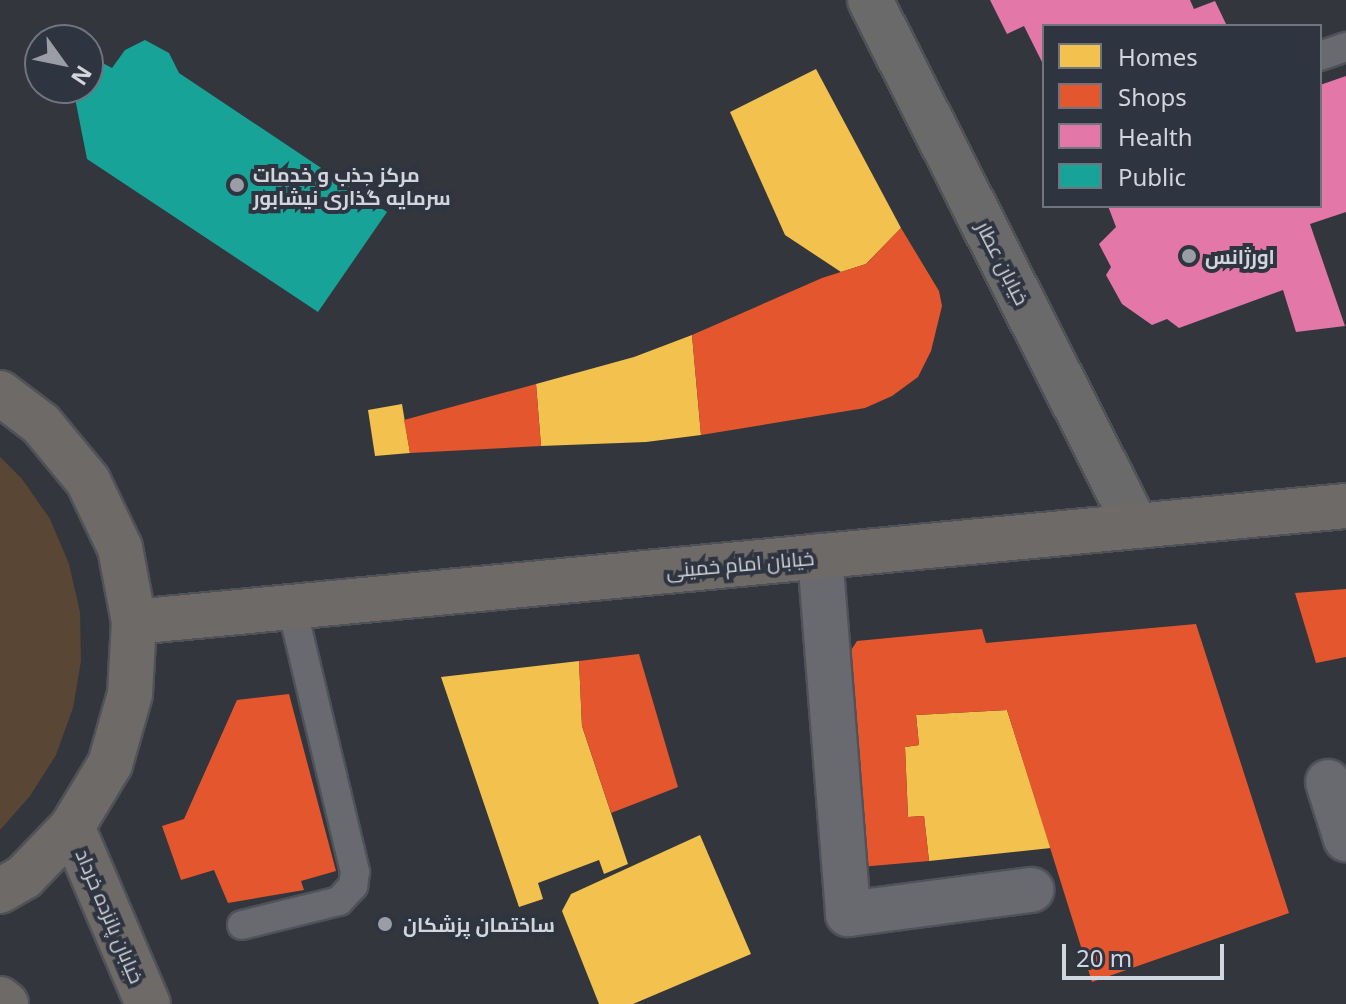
<!DOCTYPE html>
<html>
<head>
<meta charset="utf-8">
<style>
  body { margin:0 }
  #map { position:relative; width:1346px; height:1004px; overflow:hidden; background:#33363d; font-family:"Noto Sans",Cairo,sans-serif }
  div>[style] { position:absolute }
  .green>* { inset:0; background:#5a4635 }
  .homes>* { inset:0; background:#f2c14e }
  .shops>* { inset:0; background:#e4572e }
  .health>* { inset:0; background:#e377a8 }
  .public>* { inset:0; background:#17a398 }
  .roads { filter:drop-shadow(2px 0 #505258) drop-shadow(-2px 0 #505258) drop-shadow(0 2px #505258) drop-shadow(0 -2px #505258) }
  .lane>* { height:28px; margin:-14px; padding:0 14px; transform-origin:14px; border-radius:14px; background:#686a6f }
  .street>* { height:44px; margin:-22px; padding:0 22px; transform-origin:22px; border-radius:22px; background:#686a6f }
  .secondary>* { height:44px; margin:-22px; padding:0 22px; transform-origin:22px; border-radius:22px; background:#6b6a6b }
  .primary>* { height:44px; margin:-22px; padding:0 22px; transform-origin:22px; border-radius:22px; background:#6e6a67 }
  .dots>* { width:22px; height:22px; translate:-50% -50%; box-sizing:border-box; border:4px solid #2f3441; border-radius:50% }
  span { translate:-50% -50%; white-space:nowrap; text-align:center; line-height:1.15; -webkit-text-stroke:8px #2f3441; paint-order:stroke }
  .poi-label { font-size:20px; color:#d1d5dd; font-weight:700 }
  .left { translate:0 -50%; text-align:left }
  .street-label { font-size:20px; color:#d1d5dd }
  .legend { position:absolute; left:1042px; top:24px; width:280px; height:184px; box-sizing:border-box; background:#2f3441; border:2px solid #70747f; margin:0; padding:10px 14px; list-style:none; font-size:24px; color:#d1d5dd }
  .legend li { display:flex; align-items:center; gap:16px; height:40px }
  .legend b { width:40px; border:2px solid #70747f }
  .north { position:absolute; left:24px; top:24px; width:80px; height:80px; box-sizing:border-box; background:#2f3441; border:2px solid #70747f; border-radius:50%; rotate:123deg; font-size:22px; font-weight:700; line-height:32px; text-align:center; color:#d1d5dd }
  .north::after { content:''; display:block; margin:auto; width:28px; height:36px; background:#9a9da5; clip-path:polygon(50% 0,100% 100%,50% 72%,0 100%) }
  .scale { position:absolute; left:1062px; top:944px; width:162px; height:36px; box-sizing:border-box; border:4px solid #d1d5dd; border-top:0; padding-left:10px; font-size:24px; line-height:28px; white-space:nowrap; color:#d1d5dd; -webkit-text-stroke:6px #2f3441; paint-order:stroke }
</style>
</head>
<body>
<div id="map">
  <div class="green">
    <i style="clip-path:polygon(0 457px,22px 479px,50px 519px,69px 564px,80px 612px,81px 661px,73px 708px,56px 755px,30px 796px,0 830px)"></i>
  </div>
  <div class="homes">
    <i style="clip-path:polygon(816px 69px,901px 228px,866px 264px,841px 272px,785px 235px,730px 112px)"></i>
    <i style="clip-path:polygon(692px 335px,701px 435px,646px 442px,541px 446px,536px 384px,634px 357px)"></i>
    <i style="clip-path:polygon(402px 404px,410px 453px,375px 456px,368px 410px)"></i>
    <i style="clip-path:polygon(579px 661px,582px 726px,628px 864px,604px 874px,599px 860px,538px 883px,543px 899px,519px 907px,441px 677px)"></i>
    <i style="clip-path:polygon(1007px 710px,1051px 848px,929px 861px,924px 816px,908px 817px,905px 747px,919px 745px,916px 715px)"></i>
    <i style="clip-path:polygon(700px 835px,751px 954px,633px 1004px,599px 1004px,562px 911px,571px 894px)"></i>
  </div>
  <div class="shops">
    <i style="clip-path:polygon(901px 228px,939px 291px,942px 306px,931px 351px,918px 377px,892px 396px,865px 408px,701px 435px,692px 335px,822px 278px,866px 264px)"></i>
    <i style="clip-path:polygon(536px 384px,541px 446px,410px 453px,404px 420px)"></i>
    <i style="clip-path:polygon(1346px 589px,1346px 657px,1316px 663px,1295px 593px)"></i>
    <i style="clip-path:polygon(1196px 624px,1289px 913px,1092px 982px,1007px 710px,916px 715px,919px 745px,905px 747px,908px 817px,924px 816px,929px 861px,860px 867px,841px 666px,857px 641px,982px 629px,986px 643px)"></i>
    <i style="clip-path:polygon(639px 654px,678px 787px,611px 813px,582px 726px,579px 661px)"></i>
    <i style="clip-path:polygon(289px 694px,336px 871px,301px 881px,304px 890px,228px 903px,214px 870px,181px 880px,162px 826px,184px 819px,237px 700px)"></i>
  </div>
  <div class="health">
    <i style="clip-path:polygon(990px 0,1190px 0,1194px 9px,1215px 1px,1227px 26px,1044px 26px,1044px 66px,1024px 26px,1007px 34px)"></i>
    <i style="clip-path:polygon(1346px 76px,1346px 212px,1310px 224px,1345px 326px,1296px 332px,1283px 290px,1179px 328px,1167px 319px,1152px 325px,1122px 304px,1106px 275px,1111px 267px,1099px 244px,1116px 227px,1108px 206px,1320px 206px,1320px 85px)"></i>
  </div>
  <div class="public">
    <i style="clip-path:polygon(145px 40px,169px 53px,179px 73px,387px 212px,318px 312px,87px 159px,74px 93px,77px 88px,88px 88px,88px 73px,97px 60px,112px 68px,125px 50px)"></i>
  </div>
  <div class="roads">
    <div class="lane">
      <i style="left:1320px;top:56px;width:28px;rotate:-19deg"></i>
      <i style="left:242px;top:925px;width:100px;rotate:-13.9deg"></i>
      <i style="left:339px;top:901px;width:21px;rotate:-47deg"></i>
      <i style="left:353px;top:886px;width:14px;rotate:-82deg"></i>
      <i style="left:355px;top:872px;width:272px;rotate:-103.4deg"></i>
    </div>
    <div class="street">
      <i style="left:820px;top:556px;width:359px;rotate:85.5deg"></i>
      <i style="left:848px;top:914px;width:185px;rotate:-7.5deg"></i>
      <i style="left:1328px;top:782px;width:60px;rotate:72.5deg"></i>
    </div>
    <div class="secondary">
      <i style="left:870px;top:0;width:589px;rotate:63.17deg"></i>
    </div>
    <div class="primary">
      <i style="left:0;top:393px;width:51px;rotate:37.1deg"></i>
      <i style="left:41px;top:424px;width:74px;rotate:50.5deg"></i>
      <i style="left:88px;top:481px;width:74px;rotate:64.5deg"></i>
      <i style="left:120px;top:548px;width:75px;rotate:79.3deg"></i>
      <i style="left:134px;top:622px;width:72px;rotate:93.2deg"></i>
      <i style="left:130px;top:694px;width:73px;rotate:105.9deg"></i>
      <i style="left:110px;top:764px;width:74px;rotate:121.1deg"></i>
      <i style="left:72px;top:827px;width:69px;rotate:133.8deg"></i>
      <i style="left:24px;top:877px;width:28px;rotate:150deg"></i>
      <i style="left:134px;top:622px;width:1218px;rotate:-5.47deg"></i>
      <i style="left:72px;top:827px;width:193px;rotate:66.8deg"></i>
      <i style="left:0;top:999px;width:8px;rotate:40deg"></i>
    </div>
  </div>
  <div class="dots">
    <i style="left:237px;top:185px;background:#9a9da5"></i>
    <i style="left:1189px;top:256px;background:#9a9da5"></i>
    <i style="left:385px;top:924px;background:#9a9da5"></i>
  </div>
  <div class="poi-label">
    <span class="left" style="left:253px;top:186px">مرکز جذب و خدمات<br>سرمایه گذاری نیشابور</span>
    <span class="left" style="left:1205px;top:256px">اورژانس</span>
    <span class="left" style="left:403px;top:924px">ساختمان پزشکان</span>
  </div>
  <div class="street-label">
    <span style="left:1003px;top:263px;rotate:63deg">خیابان عطار</span>
    <span style="left:740px;top:564px;rotate:-5deg">خیابان امام خمینی</span>
    <span style="left:110px;top:916px;rotate:67deg">خیابان پانزده خرداد</span>
  </div>
  <ul class="legend">
  <li><b style="height:22px;background:#f2c14e"></b>Homes</li>
  <li><b style="height:22px;background:#e4572e"></b>Shops</li>
  <li><b style="height:22px;background:#e377a8"></b>Health</li>
  <li><b style="height:22px;background:#17a398"></b>Public</li>
  </ul>
  <div class="north">N</div>
  <div class="scale">20 m</div>
</div>
</body>
</html>
